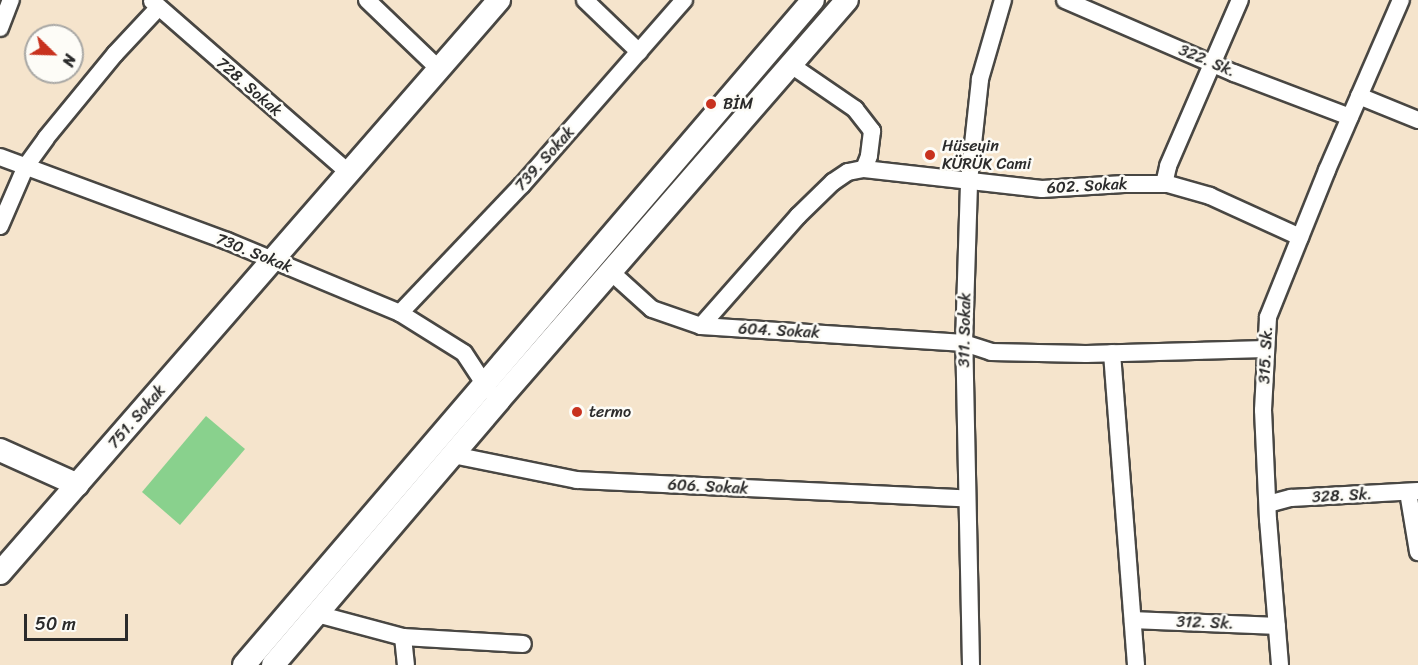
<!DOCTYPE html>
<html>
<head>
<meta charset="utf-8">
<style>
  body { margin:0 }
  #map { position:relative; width:1418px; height:665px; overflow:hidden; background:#f5e4cc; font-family:Sriracha,sans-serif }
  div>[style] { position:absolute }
  .green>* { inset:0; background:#89d18d }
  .roads { filter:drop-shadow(2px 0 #494743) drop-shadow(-2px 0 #494743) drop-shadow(0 2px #494743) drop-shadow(0 -2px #494743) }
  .street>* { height:16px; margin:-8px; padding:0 8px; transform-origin:8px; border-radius:8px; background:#fff }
  .secondary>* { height:22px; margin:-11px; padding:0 11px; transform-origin:11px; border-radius:11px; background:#fff }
  .dots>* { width:16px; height:16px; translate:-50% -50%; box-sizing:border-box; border:3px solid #fdfcf7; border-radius:50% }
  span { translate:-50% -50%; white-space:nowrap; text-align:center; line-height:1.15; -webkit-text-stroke:5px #fdfcf7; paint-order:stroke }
  .street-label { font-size:16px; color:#2b2b2b }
  .poi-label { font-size:16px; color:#2b2b2b }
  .left { translate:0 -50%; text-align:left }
  .north { position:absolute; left:24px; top:24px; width:60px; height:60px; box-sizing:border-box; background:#fdfcf7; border:2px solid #a9a8a5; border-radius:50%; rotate:113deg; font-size:16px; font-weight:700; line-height:24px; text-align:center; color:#2b2b2b }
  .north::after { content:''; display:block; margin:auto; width:21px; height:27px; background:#c8321e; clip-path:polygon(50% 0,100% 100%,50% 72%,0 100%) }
  .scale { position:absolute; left:24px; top:614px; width:104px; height:27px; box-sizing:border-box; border:3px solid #2b2b2b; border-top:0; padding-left:8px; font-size:18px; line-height:21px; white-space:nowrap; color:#2b2b2b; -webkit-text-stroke:4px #fdfcf7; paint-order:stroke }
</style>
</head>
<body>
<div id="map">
  <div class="green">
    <i style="clip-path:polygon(206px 416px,245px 449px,180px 525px,142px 492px)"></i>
  </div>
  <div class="roads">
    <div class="street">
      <i style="left:367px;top:0;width:100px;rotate:43.8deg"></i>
      <i style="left:585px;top:0;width:75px;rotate:43.9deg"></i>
      <i style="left:1065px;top:0;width:184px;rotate:23.4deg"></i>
      <i style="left:1234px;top:73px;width:124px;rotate:20.8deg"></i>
      <i style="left:152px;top:1px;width:262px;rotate:41.1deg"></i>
      <i style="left:0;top:28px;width:30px;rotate:-69deg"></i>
      <i style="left:791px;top:65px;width:78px;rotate:34.5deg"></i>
      <i style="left:855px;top:109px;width:28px;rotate:52deg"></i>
      <i style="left:872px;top:131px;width:25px;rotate:97deg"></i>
      <i style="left:869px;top:156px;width:14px;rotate:111deg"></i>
      <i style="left:1359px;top:96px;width:64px;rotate:22.1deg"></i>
      <i style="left:0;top:157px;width:242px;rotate:20.3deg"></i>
      <i style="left:227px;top:241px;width:187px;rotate:22.6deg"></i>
      <i style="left:400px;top:313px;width:75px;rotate:32deg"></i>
      <i style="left:464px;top:353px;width:45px;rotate:56.7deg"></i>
      <i style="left:1164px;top:184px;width:18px;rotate:-77deg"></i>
      <i style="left:1168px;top:166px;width:181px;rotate:-66.6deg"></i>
      <i style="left:0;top:226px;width:65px;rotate:-66.6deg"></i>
      <i style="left:26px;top:166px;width:34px;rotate:-54deg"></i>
      <i style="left:46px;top:138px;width:109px;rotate:-50.6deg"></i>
      <i style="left:115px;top:54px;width:64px;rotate:-46.9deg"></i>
      <i style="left:611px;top:272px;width:55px;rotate:42.1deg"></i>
      <i style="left:652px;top:309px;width:52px;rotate:19.1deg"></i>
      <i style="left:701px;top:326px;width:264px;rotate:3.7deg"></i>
      <i style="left:964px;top:343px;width:28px;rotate:18deg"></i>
      <i style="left:991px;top:352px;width:95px;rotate:1.2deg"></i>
      <i style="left:1086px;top:354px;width:180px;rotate:-1.6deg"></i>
      <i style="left:400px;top:313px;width:177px;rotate:-46.4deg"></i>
      <i style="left:522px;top:185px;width:246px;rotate:-48.8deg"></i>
      <i style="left:701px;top:326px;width:147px;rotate:-48.6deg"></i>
      <i style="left:798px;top:216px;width:49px;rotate:-44.2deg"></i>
      <i style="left:833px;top:182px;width:18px;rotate:-34deg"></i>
      <i style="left:848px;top:172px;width:16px;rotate:-11deg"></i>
      <i style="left:864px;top:169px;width:179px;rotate:6.4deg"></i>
      <i style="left:1042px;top:189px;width:82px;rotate:-3.5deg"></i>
      <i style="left:1124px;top:184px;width:44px"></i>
      <i style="left:1168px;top:184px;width:44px;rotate:15.9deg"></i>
      <i style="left:1210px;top:196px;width:99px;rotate:24.5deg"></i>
      <i style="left:1112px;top:353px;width:313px;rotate:85.6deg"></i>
      <i style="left:453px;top:455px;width:126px;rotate:11.4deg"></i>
      <i style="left:577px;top:480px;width:388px;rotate:2.7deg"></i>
      <i style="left:1408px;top:492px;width:61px;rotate:80.5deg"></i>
      <i style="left:1268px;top:504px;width:24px;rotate:-15deg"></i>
      <i style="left:1291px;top:498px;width:127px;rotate:-3.2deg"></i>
      <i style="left:317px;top:614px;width:89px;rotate:15deg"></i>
      <i style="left:403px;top:637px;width:120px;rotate:3.3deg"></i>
      <i style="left:1133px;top:620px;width:144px;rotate:2.4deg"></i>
      <i style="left:403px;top:637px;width:28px;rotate:84deg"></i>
      <i style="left:971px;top:665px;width:322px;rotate:-91.2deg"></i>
      <i style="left:964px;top:343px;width:162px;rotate:-88.2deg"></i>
      <i style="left:969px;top:181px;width:103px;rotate:-83.8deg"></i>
      <i style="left:980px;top:79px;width:82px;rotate:-73.8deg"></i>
      <i style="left:1280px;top:665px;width:145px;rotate:-94.7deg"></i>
      <i style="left:1268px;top:520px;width:110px;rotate:-92.6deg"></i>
      <i style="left:1263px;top:410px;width:93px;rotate:-86.9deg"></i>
      <i style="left:1268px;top:317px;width:158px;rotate:-68.1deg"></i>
      <i style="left:1327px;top:170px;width:185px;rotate:-66.5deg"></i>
    </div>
    <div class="secondary">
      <i style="left:0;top:450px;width:85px;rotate:24.2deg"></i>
      <i style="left:0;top:573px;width:760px;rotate:-48.95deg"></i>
      <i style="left:244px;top:665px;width:875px;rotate:-49.45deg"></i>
      <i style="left:273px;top:665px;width:348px;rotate:-49.5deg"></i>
      <i style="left:499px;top:400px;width:530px;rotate:-48.98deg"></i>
    </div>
  </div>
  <div class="dots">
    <i style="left:711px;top:104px;background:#c8321e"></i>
    <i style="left:930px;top:155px;background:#c8321e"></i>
    <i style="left:577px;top:412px;background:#c8321e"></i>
  </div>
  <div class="street-label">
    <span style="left:1207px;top:61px;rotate:23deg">322. Sk.</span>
    <span style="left:249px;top:87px;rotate:41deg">728. Sokak</span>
    <span style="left:545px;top:159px;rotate:-48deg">739. Sokak</span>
    <span style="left:1087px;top:186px;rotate:-3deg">602. Sokak</span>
    <span style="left:254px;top:253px;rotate:22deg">730. Sokak</span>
    <span style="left:965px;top:330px;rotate:-89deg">311. Sokak</span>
    <span style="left:779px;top:331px;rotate:3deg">604. Sokak</span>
    <span style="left:1266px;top:355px;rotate:-87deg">315. Sk.</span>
    <span style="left:137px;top:417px;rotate:-49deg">751. Sokak</span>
    <span style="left:708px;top:487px;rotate:3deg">606. Sokak</span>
    <span style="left:1342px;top:496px;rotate:-3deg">328. Sk.</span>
    <span style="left:1205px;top:623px;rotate:2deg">312. Sk.</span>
  </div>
  <div class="poi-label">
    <span class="left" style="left:723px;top:104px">BİM</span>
    <span class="left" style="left:942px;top:155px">Hüseyin<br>KÜRÜK Cami</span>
    <span class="left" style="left:589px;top:412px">termo</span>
  </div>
  <div class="north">N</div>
  <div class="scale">50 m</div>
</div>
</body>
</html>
